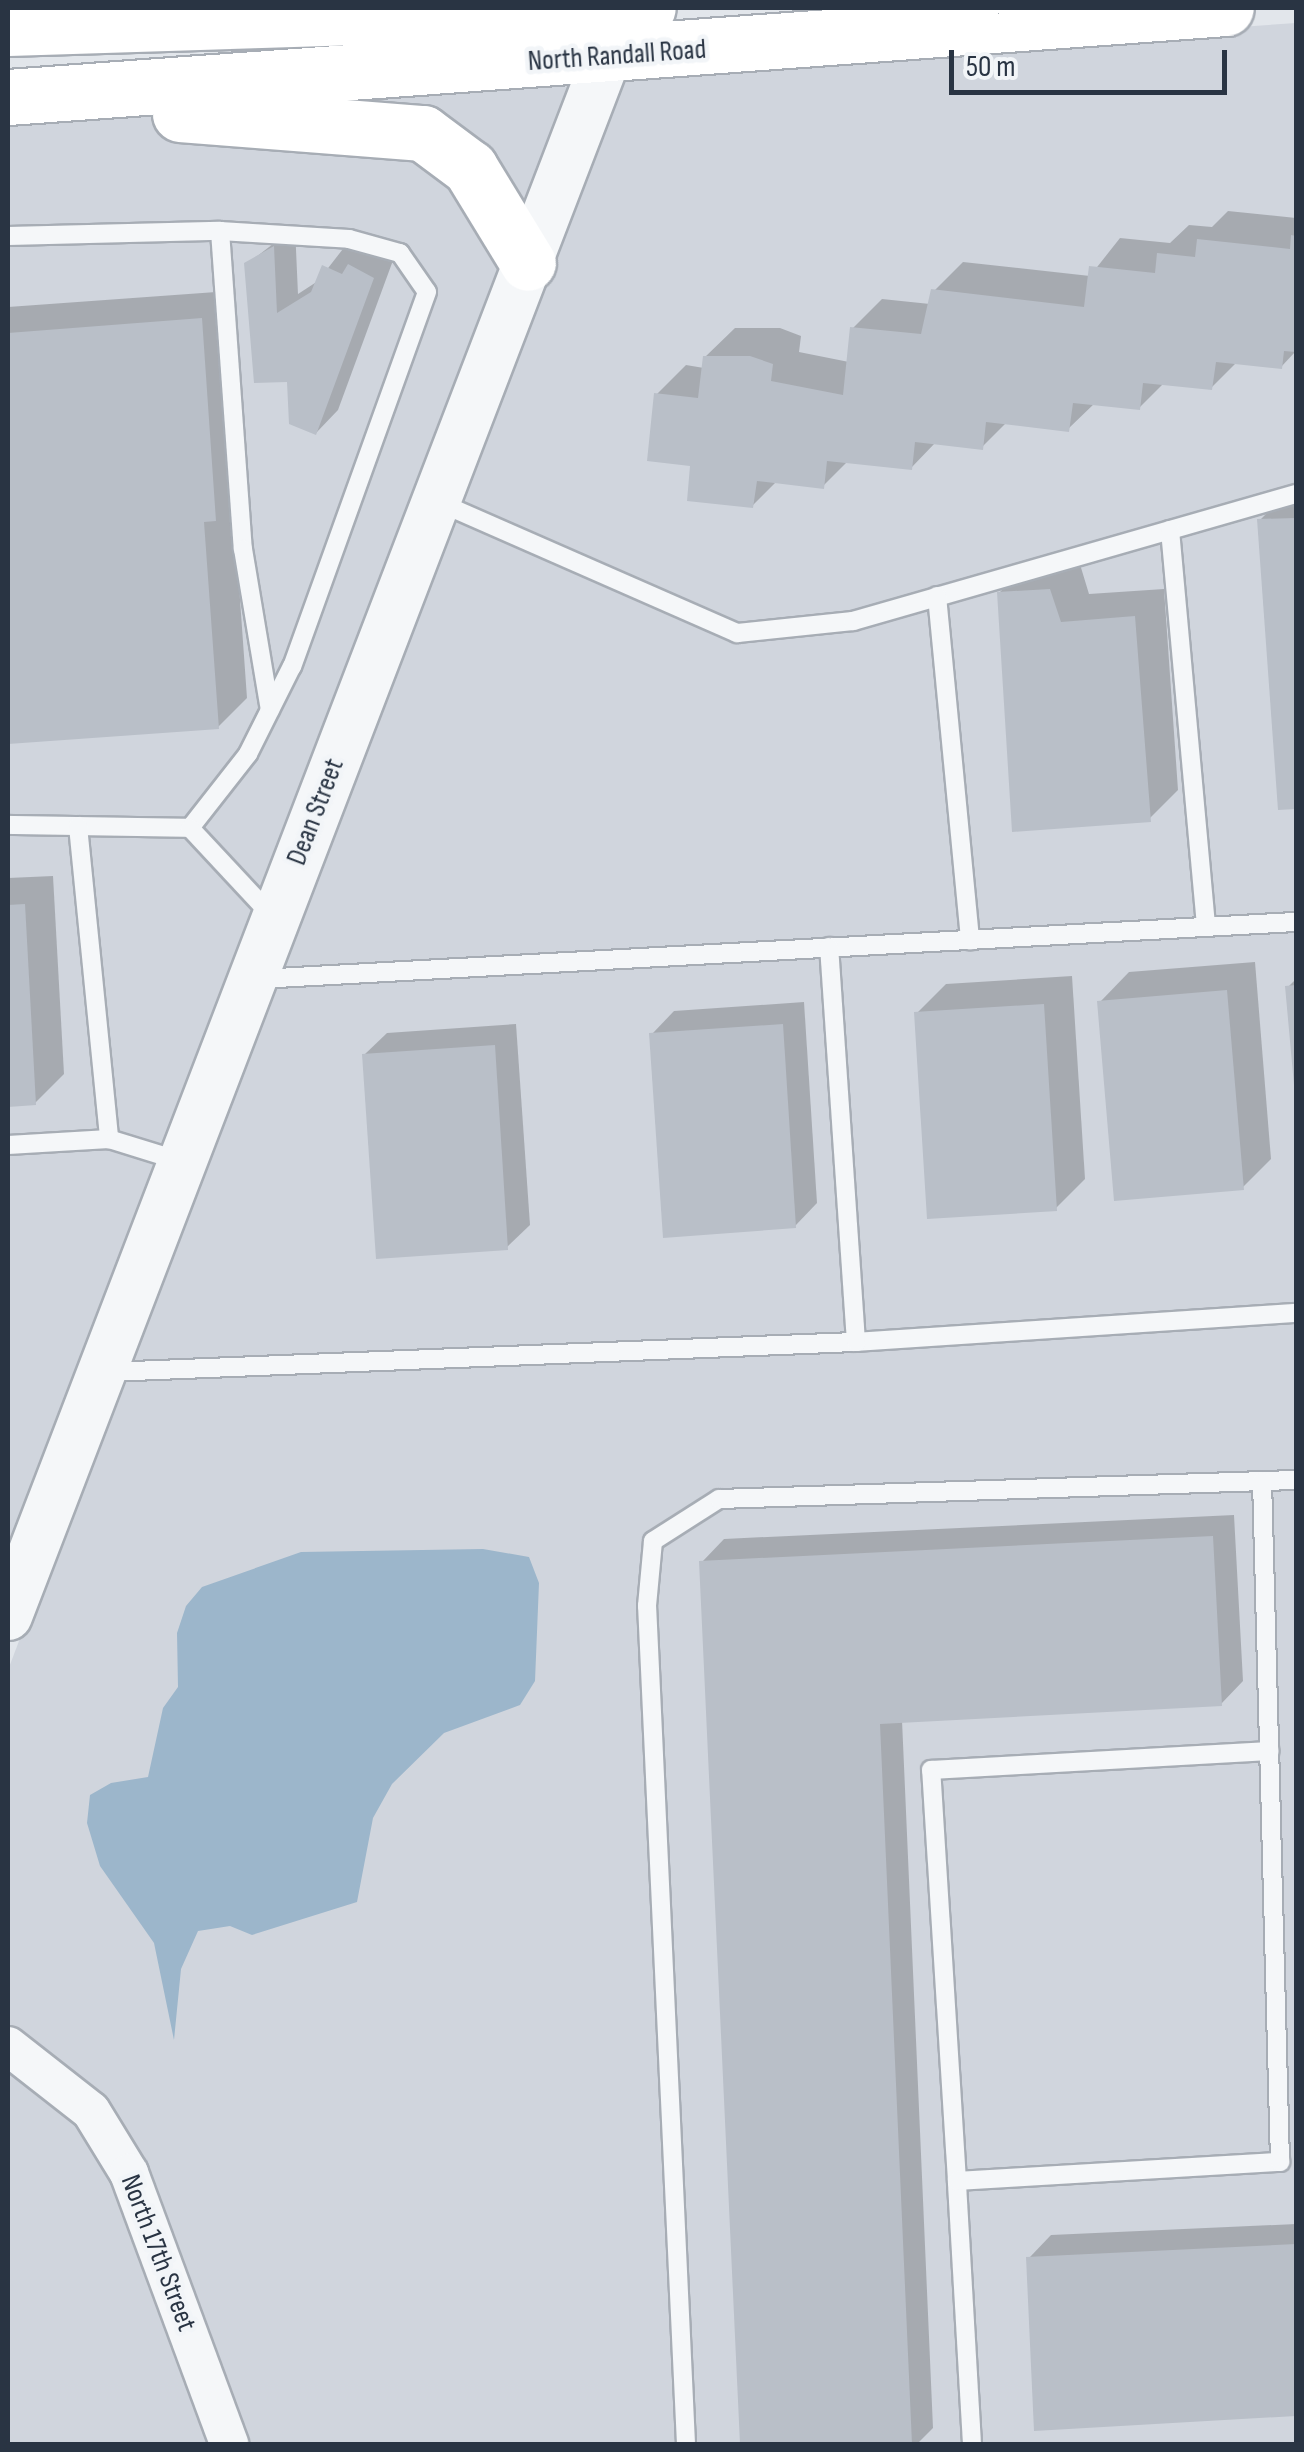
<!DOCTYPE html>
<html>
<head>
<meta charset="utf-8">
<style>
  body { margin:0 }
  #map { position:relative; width:1304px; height:2452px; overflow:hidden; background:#e2e6eb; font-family:"Sofia Sans Condensed",sans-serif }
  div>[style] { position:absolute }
  .built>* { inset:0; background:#d0d5dd }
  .water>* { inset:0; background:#9cb6cb }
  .shadow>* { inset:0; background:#0003 }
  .building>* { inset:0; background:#b9bfc8 }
  .roads { filter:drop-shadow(2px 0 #a7adb5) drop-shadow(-2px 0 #a7adb5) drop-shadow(0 2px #a7adb5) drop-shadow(0 -2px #a7adb5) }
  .service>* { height:18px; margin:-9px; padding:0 9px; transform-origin:9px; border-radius:9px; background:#f5f7f9 }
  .minor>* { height:38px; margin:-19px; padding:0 19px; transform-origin:19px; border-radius:19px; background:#f5f7f9 }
  .tertiary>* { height:48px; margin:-24px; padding:0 24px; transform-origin:24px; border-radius:24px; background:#f5f7f9 }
  .primary>* { height:55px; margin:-27.5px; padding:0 27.5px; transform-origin:27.5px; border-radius:27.5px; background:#fff }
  span { translate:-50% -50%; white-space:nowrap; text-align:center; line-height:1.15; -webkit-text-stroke:9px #f2f5f8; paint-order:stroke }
  .street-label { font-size:28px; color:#293443 }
  .frame { position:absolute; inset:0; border:10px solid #293443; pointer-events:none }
  .scale { position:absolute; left:949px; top:50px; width:278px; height:45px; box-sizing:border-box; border:5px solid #293443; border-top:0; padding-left:12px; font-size:30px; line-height:35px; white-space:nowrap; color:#293443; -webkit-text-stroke:8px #f2f5f8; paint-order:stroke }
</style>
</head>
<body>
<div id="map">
  <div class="built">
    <i style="clip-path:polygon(1296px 23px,1296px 2444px,8px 2444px,8px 1670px,615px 71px)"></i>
    <i style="clip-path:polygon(595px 69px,8px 1614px,8px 105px)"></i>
  </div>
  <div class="water">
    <i style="clip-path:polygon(483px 1549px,529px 1557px,539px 1583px,535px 1681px,520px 1705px,444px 1733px,392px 1784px,373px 1818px,357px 1902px,252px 1935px,230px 1926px,198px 1931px,181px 1969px,174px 2040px,154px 1943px,100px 1866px,87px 1823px,90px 1795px,111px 1783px,148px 1777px,163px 1708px,178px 1687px,177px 1633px,186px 1606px,202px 1587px,301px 1552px)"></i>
  </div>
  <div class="shadow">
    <i style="clip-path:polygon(1228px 211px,1296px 218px,1296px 351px,1281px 367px,1237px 362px,1211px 388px,1164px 383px,1139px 408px,1095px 403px,1068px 429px,1007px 422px,982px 447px,936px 442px,911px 468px,848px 461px,823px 486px,777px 481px,752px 506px,693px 464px,657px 394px,686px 365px,704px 368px,705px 357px,735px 328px,780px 328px,801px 336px,799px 352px,849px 362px,853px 328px,882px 299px,930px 304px,934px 291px,963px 262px,1090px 276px,1120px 238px,1170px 243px,1189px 225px,1212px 227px)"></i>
    <i style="clip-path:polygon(295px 227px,298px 294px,318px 281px,346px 245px,395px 255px,338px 410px,316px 433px,247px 264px)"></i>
    <i style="clip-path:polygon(230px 291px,233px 501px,247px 698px,218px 727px,8px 742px,8px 307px)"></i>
    <i style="clip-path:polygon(1289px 491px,1296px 491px,1296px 806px,1280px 807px,1260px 520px)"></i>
    <i style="clip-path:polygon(1079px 561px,1089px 594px,1164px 589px,1178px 790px,1149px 819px,999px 593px,1028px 564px)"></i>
    <i style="clip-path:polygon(53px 876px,64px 1074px,35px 1103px,8px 1104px,8px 878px)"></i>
    <i style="clip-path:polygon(1255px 962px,1271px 1159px,1242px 1188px,1100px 1002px,1129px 972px)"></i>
    <i style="clip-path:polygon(1072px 976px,1085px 1179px,1056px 1208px,917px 1013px,946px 984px)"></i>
    <i style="clip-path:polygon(1296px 979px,1296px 1089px,1288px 987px)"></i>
    <i style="clip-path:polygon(804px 1002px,817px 1203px,795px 1226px,652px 1034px,674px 1011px)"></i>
    <i style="clip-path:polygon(516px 1024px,530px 1225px,507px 1247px,364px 1055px,387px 1033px)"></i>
    <i style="clip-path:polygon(1234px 1515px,1243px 1681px,1221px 1704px,902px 1720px,933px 2428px,917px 2444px,742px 2444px,702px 1562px,724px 1539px)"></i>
    <i style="clip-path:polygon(1296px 2224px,1296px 2414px,1036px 2428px,1029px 2258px,1051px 2235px)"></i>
  </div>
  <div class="building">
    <i style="clip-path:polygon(1291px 235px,1296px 236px,1296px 352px,1284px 351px,1282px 369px,1216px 362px,1212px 390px,1143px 383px,1140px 410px,1073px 403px,1069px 432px,986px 422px,983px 450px,915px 442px,912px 470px,827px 461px,824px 489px,757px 481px,753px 508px,687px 501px,690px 466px,647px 461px,654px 393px,698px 398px,703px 356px,750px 356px,773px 364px,771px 381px,843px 395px,850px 327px,921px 334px,931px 289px,1084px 307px,1089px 266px,1155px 273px,1157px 253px,1195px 257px,1197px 239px,1290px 249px)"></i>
    <i style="clip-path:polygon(274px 246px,277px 313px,311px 292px,322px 265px,342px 274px,348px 264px,374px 278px,316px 435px,289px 424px,287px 382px,254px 383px,244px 263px)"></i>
    <i style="clip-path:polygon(202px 318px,216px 521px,204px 522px,219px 729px,8px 744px,8px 333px)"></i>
    <i style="clip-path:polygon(1296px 518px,1296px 809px,1278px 810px,1257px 519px)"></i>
    <i style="clip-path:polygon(1050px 589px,1061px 622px,1135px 616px,1151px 822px,1012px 832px,997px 592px)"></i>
    <i style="clip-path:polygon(25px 904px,36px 1105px,8px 1107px,8px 905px)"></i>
    <i style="clip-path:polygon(1296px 985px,1296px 1085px,1294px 1085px,1285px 986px)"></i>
    <i style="clip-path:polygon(1227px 990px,1244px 1190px,1114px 1201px,1097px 1001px)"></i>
    <i style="clip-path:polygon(1044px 1004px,1057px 1211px,927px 1219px,914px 1012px)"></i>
    <i style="clip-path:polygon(783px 1024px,796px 1228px,663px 1238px,649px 1033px)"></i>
    <i style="clip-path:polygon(495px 1045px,508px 1250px,376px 1259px,362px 1054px)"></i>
    <i style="clip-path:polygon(1213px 1536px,1222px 1706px,880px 1724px,912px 2444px,740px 2444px,699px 1561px)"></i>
    <i style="clip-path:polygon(1296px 2244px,1296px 2416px,1034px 2431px,1026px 2257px)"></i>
  </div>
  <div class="roads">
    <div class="service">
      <i style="left:220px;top:231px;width:319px;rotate:85.9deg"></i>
      <i style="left:243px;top:549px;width:163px;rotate:80.5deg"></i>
      <i style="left:8px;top:236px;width:212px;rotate:-1.4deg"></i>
      <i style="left:220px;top:231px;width:129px;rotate:3.5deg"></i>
      <i style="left:349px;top:239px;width:53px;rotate:15.4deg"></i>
      <i style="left:400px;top:253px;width:47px;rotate:55.3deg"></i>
      <i style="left:427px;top:292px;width:398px;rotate:109.8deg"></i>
      <i style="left:292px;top:666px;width:98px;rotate:116.6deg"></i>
      <i style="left:248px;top:754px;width:94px;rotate:128.1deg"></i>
      <i style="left:436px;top:501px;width:329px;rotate:23.7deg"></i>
      <i style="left:737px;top:633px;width:117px;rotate:-5.9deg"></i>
      <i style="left:853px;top:621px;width:461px;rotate:-16deg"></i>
      <i style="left:1170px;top:530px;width:398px;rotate:84.8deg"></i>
      <i style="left:937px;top:596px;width:346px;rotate:84.5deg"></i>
      <i style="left:8px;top:825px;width:182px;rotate:0.9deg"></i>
      <i style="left:190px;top:828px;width:119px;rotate:47deg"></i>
      <i style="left:78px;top:826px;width:315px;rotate:84.3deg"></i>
      <i style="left:109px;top:1139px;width:74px;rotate:17.2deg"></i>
      <i style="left:259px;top:979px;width:1039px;rotate:-3.15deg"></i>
      <i style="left:8px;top:1145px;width:101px;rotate:-3.4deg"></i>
      <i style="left:856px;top:1342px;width:441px;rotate:-3.8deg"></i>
      <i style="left:108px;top:1372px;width:749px;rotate:-2.3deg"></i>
      <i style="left:856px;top:1342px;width:396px;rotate:-93.9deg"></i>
      <i style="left:957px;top:2181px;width:412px;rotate:-93.6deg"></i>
      <i style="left:931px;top:1770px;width:339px;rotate:-3.2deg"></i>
      <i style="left:686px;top:2444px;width:839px;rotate:-92.66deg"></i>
      <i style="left:647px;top:1606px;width:65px;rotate:-84.7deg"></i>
      <i style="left:653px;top:1541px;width:78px;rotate:-32.5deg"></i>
      <i style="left:719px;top:1499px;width:577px;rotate:-1.89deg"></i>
      <i style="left:972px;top:2444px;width:263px;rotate:-93.3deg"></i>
      <i style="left:957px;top:2181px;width:324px;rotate:-3.4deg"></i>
      <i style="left:1280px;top:2162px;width:681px;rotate:-91.51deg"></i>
    </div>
    <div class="minor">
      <i style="left:8px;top:2046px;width:105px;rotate:38.1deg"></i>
      <i style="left:91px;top:2111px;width:73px;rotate:58.5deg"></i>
      <i style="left:129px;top:2173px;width:289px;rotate:69.7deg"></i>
    </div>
    <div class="tertiary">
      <i style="left:8px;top:1616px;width:1710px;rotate:-68.99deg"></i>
    </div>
    <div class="primary">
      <i style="left:8px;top:28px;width:640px;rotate:-1.79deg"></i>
      <i style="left:8px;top:97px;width:1221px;rotate:-4.18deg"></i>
      <i style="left:180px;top:114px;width:244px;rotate:4.5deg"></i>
      <i style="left:423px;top:133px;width:59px;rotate:36.7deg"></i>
      <i style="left:470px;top:168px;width:111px;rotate:58.6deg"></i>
    </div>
  </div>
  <div class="street-label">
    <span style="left:617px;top:56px;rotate:-4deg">North Randall Road</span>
    <span style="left:316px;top:812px;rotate:-69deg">Dean Street</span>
    <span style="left:158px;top:2253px;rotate:69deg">North 17th Street</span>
  </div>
  <div class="frame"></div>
  <div class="scale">50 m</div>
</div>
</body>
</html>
